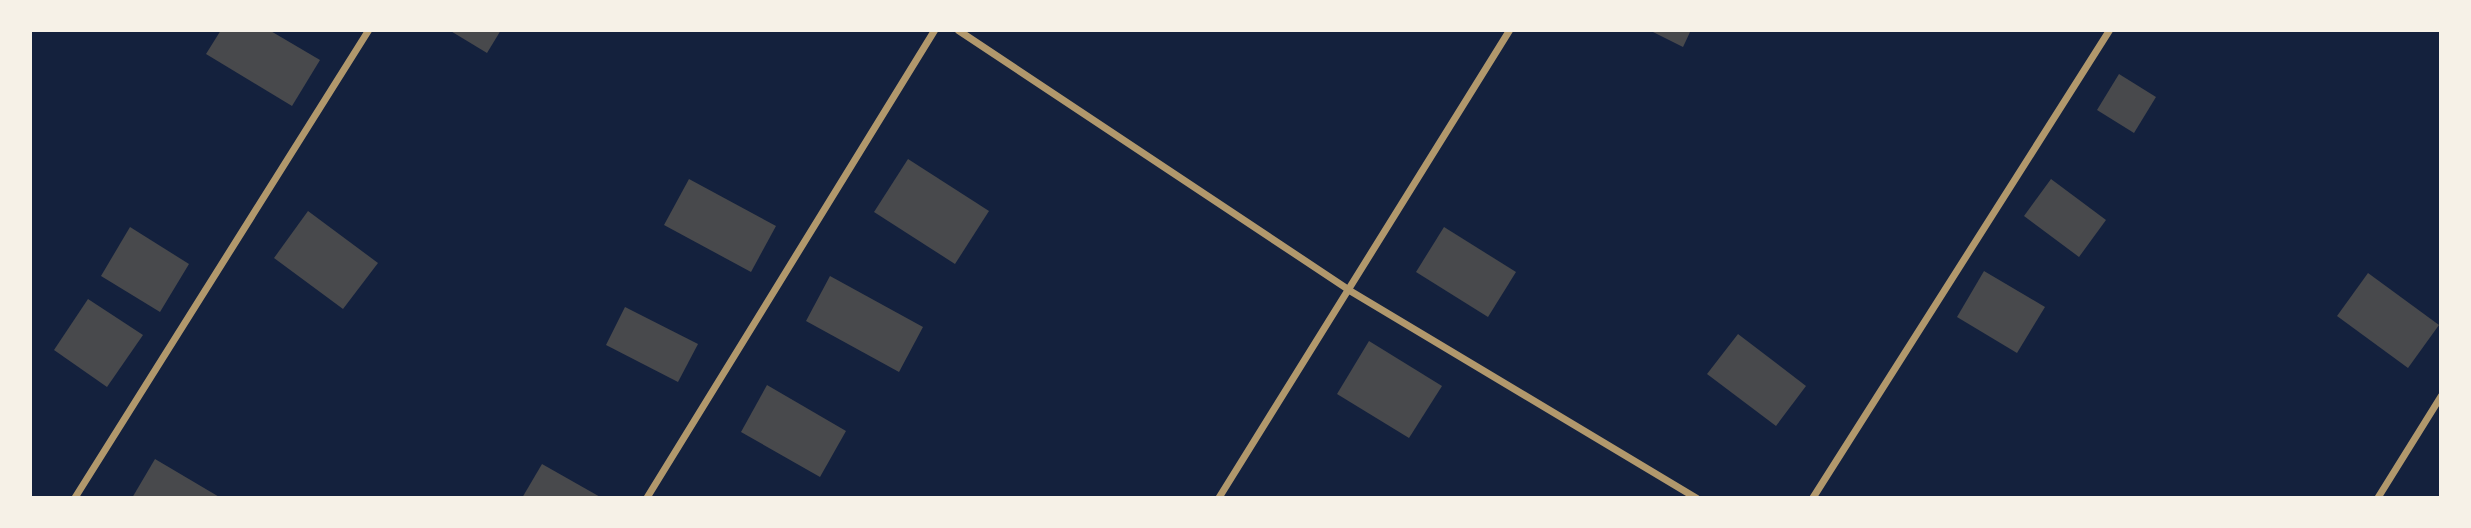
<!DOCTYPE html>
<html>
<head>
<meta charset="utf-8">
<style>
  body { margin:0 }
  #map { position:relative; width:2471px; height:528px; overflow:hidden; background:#14213d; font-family:"Sofia Sans Condensed",sans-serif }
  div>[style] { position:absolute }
  .building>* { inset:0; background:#48494c }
  .minor>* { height:7px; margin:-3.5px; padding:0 3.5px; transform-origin:3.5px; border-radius:3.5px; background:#b1986c }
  span { translate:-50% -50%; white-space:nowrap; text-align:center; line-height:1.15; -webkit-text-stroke:7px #f6f1e7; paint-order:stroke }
  .frame { position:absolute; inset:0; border:32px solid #f6f1e7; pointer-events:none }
</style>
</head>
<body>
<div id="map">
  <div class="building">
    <i style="clip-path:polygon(221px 30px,269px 30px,320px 60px,292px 106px,206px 54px)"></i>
    <i style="clip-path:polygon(449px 30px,501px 30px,487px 53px)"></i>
    <i style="clip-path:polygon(1649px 30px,1691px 30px,1683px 47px)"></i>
    <i style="clip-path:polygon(2119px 74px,2156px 97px,2134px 133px,2097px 110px)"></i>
    <i style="clip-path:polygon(908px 159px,989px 211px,955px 264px,874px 212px)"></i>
    <i style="clip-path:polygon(689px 179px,776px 226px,751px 272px,664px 225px)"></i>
    <i style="clip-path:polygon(2051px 179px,2106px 220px,2079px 257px,2024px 216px)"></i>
    <i style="clip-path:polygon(308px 211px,378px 263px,343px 309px,274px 258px)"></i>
    <i style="clip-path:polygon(130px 227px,189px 264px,160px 312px,101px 276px)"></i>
    <i style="clip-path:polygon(1444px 227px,1516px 272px,1488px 317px,1416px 272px)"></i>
    <i style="clip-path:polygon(1984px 271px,2045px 307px,2017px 353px,1957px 317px)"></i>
    <i style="clip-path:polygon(2368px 273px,2439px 325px,2408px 368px,2337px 316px)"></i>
    <i style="clip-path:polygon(830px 276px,923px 327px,899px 372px,806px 321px)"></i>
    <i style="clip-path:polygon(88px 299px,143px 335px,107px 387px,54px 350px)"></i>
    <i style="clip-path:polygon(625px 307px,698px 344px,678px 382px,606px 345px)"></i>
    <i style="clip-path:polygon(1738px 334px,1806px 386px,1776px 426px,1707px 374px)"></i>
    <i style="clip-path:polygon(1369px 341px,1442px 386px,1409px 438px,1337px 394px)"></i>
    <i style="clip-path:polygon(767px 385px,846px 431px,820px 477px,741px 432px)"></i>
    <i style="clip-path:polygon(155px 459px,221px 498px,132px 498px)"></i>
    <i style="clip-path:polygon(542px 464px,602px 498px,522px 498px)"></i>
  </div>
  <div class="minor">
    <i style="left:958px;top:30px;width:470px;rotate:33.6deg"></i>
    <i style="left:1349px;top:290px;width:405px;rotate:30.9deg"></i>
    <i style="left:74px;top:498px;width:553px;rotate:-57.86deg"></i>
    <i style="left:646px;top:498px;width:550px;rotate:-58.39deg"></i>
    <i style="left:1218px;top:498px;width:551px;rotate:-58.13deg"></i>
    <i style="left:1812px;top:498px;width:554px;rotate:-57.6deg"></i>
    <i style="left:2377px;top:498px;width:121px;rotate:-58.1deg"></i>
  </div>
  <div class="frame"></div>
</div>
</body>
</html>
